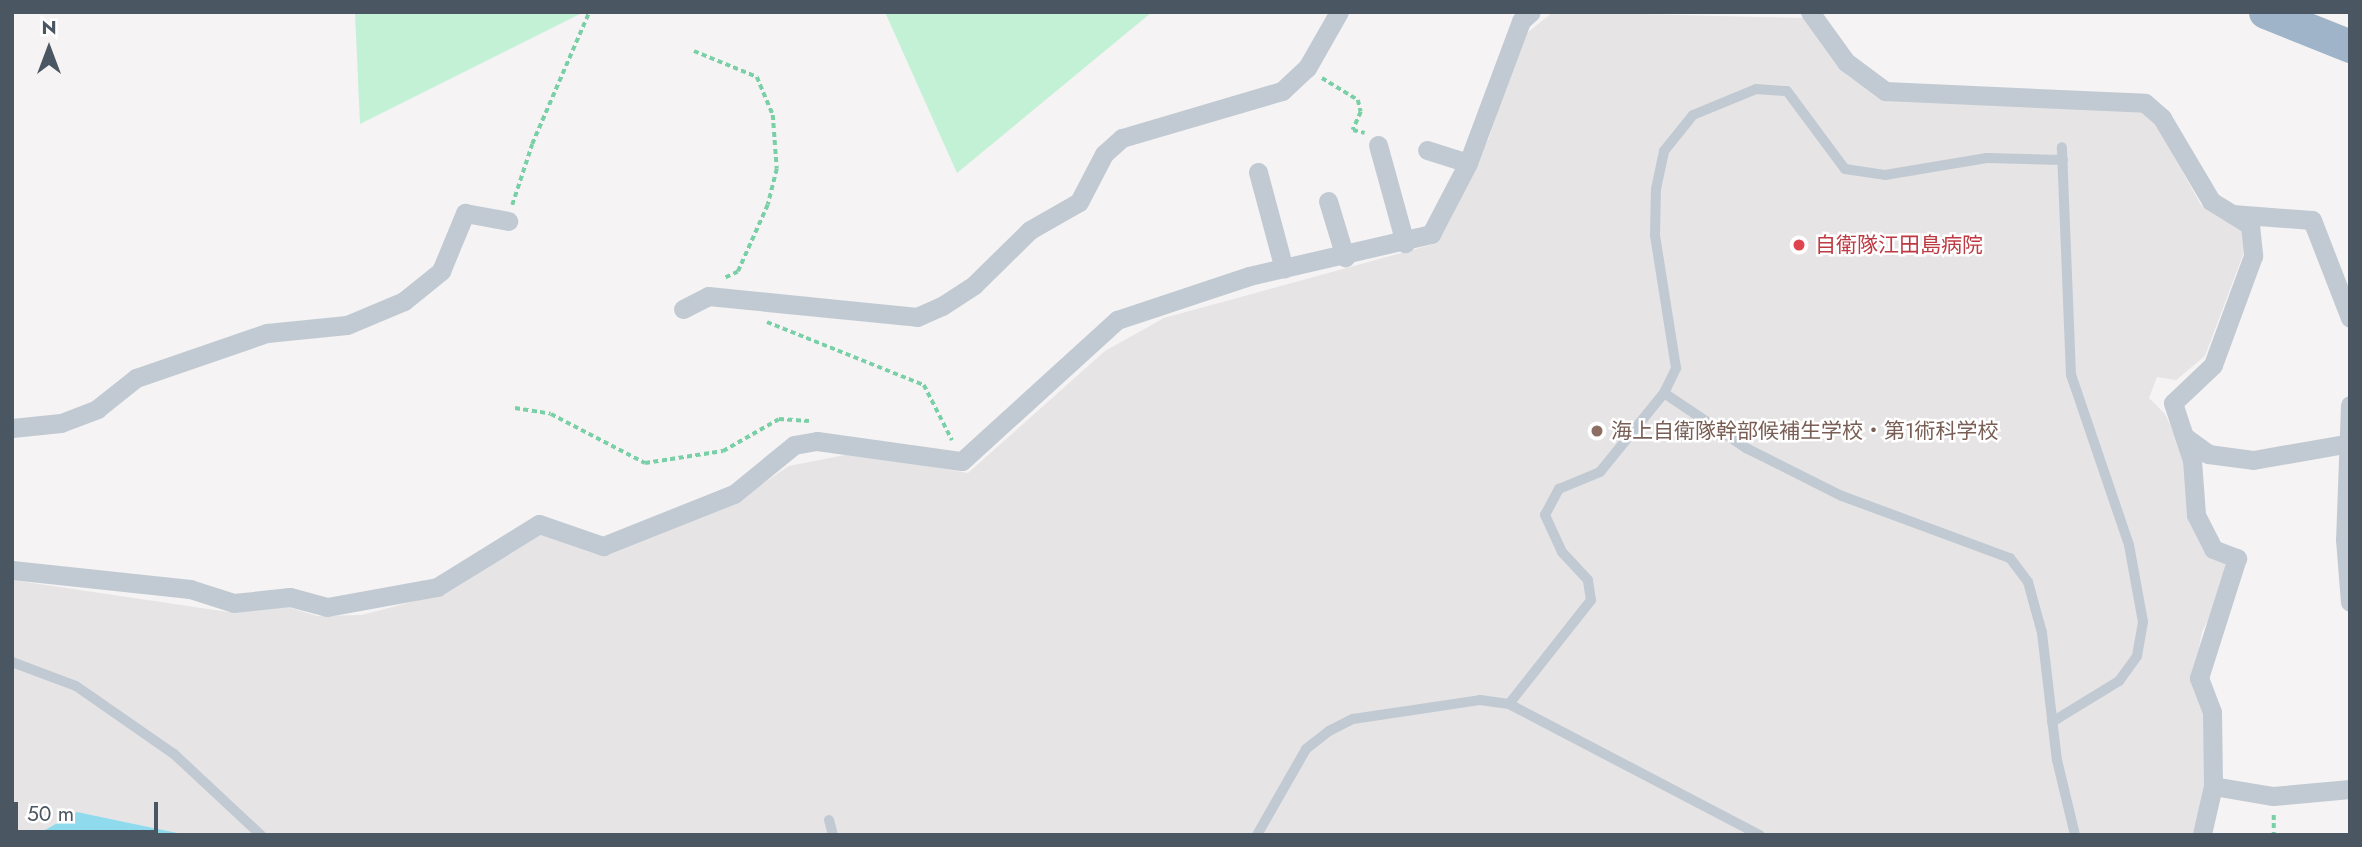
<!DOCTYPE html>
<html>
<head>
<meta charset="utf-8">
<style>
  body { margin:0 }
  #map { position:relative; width:2362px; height:847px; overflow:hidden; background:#f5f3f3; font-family:Jost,"Noto Sans JP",sans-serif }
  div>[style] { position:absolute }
  .education>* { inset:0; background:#e6e4e5 }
  .green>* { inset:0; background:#c3f1d5 }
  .water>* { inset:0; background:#90daee }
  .path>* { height:3.5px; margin-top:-1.75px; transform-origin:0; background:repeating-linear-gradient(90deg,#7ad0a6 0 5px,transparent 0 8.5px) }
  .service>* { height:10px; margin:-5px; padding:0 5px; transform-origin:5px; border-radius:5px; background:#c1cad2 }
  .minor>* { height:19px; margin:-9.5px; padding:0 9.5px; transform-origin:9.5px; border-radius:9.5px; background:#c1cad2 }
  .trunk>* { height:33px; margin:-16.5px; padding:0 16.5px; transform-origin:16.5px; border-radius:16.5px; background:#9fb4c9 }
  .dots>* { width:19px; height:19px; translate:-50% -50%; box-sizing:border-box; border:4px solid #fff; border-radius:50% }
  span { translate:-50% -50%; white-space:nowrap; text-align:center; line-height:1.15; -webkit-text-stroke:5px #fff; paint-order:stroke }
  .health-label { font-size:21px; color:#be3a42 }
  .left { translate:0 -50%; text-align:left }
  .education-label { font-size:21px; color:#785e54 }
  .frame { position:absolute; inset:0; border:14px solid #4a5661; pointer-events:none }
  .north { position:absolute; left:14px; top:14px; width:70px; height:70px; -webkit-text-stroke:5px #fff; paint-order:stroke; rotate:0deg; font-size:19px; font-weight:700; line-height:28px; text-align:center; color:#4a5661 }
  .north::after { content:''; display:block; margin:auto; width:24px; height:32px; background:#4a5661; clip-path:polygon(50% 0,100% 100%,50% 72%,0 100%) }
  .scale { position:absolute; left:14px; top:802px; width:144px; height:32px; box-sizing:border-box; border:4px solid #4a5661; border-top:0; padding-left:9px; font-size:21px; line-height:24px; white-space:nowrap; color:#4a5661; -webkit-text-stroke:5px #fff; paint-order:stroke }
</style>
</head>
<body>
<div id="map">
  <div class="education">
    <i style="clip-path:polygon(1553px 12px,1803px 18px,1848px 76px,1884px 98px,2135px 105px,2156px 124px,2201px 205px,2242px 231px,2244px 252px,2205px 356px,2176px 380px,2157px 377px,2149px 398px,2165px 414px,2183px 452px,2190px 519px,2227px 561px,2225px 586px,2202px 632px,2193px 680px,2206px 715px,2206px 775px,2195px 835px,187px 835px,77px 812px,36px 835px,12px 835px,12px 580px,235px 613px,288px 607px,317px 616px,362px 615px,438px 595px,525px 538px,549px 533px,607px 554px,738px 500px,789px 466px,855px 453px,968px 473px,1105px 351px,1164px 318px,1434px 244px,1489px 138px,1522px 37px)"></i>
  </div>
  <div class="green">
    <i style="clip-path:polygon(355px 12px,584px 12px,360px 124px)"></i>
    <i style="clip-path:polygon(885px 12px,1152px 12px,957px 173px)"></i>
  </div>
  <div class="water">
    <i style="clip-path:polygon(77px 812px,187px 835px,36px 835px)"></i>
  </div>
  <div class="path">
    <i style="left:694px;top:51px;width:68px;rotate:22.4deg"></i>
    <i style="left:757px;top:77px;width:41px;rotate:67.2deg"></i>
    <i style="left:773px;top:115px;width:54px;rotate:85.8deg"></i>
    <i style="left:777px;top:169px;width:37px;rotate:104deg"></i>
    <i style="left:768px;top:205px;width:73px;rotate:114.1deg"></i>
    <i style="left:738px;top:272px;width:14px;rotate:155deg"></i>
    <i style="left:1322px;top:78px;width:42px;rotate:31.4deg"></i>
    <i style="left:1358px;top:100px;width:12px;rotate:76deg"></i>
    <i style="left:1361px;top:112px;width:20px;rotate:114deg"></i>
    <i style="left:1353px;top:130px;width:12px;rotate:14deg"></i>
    <i style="left:512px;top:205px;width:64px;rotate:-71.8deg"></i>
    <i style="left:532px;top:144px;width:144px;rotate:-66.6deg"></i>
    <i style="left:767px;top:322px;width:169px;rotate:21.9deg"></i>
    <i style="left:924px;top:385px;width:62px;rotate:63deg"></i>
    <i style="left:515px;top:408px;width:36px;rotate:9deg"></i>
    <i style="left:551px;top:414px;width:106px;rotate:27.5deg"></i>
    <i style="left:645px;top:463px;width:79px;rotate:-8.7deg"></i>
    <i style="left:723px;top:451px;width:64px;rotate:-29.7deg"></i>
    <i style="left:779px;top:419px;width:30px;rotate:4deg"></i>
    <i style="left:2274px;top:815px;width:20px;rotate:90deg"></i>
  </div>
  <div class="service">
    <i style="left:1664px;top:393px;width:99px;rotate:33.9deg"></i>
    <i style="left:1746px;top:448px;width:107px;rotate:26.6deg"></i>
    <i style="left:1842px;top:496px;width:179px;rotate:20.3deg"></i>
    <i style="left:2010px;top:558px;width:30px;rotate:53deg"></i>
    <i style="left:2028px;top:582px;width:53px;rotate:74.6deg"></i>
    <i style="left:2042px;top:633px;width:128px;rotate:83.3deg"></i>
    <i style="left:2057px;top:760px;width:77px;rotate:76.5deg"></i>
    <i style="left:12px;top:662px;width:68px;rotate:20.6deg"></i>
    <i style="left:76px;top:686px;width:119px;rotate:34.8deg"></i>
    <i style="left:174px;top:754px;width:119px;rotate:43deg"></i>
    <i style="left:1509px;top:704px;width:132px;rotate:-51.7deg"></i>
    <i style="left:1591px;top:600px;width:20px;rotate:-99deg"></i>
    <i style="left:1588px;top:580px;width:38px;rotate:-133deg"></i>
    <i style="left:1562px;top:552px;width:41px;rotate:-114.7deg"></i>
    <i style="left:1545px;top:515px;width:30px;rotate:-62deg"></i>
    <i style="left:1559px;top:489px;width:44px;rotate:-22.5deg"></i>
    <i style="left:1600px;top:472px;width:102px;rotate:-51deg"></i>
    <i style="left:1664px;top:393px;width:28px;rotate:-64deg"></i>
    <i style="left:1676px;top:368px;width:135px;rotate:-99deg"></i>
    <i style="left:1655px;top:235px;width:46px;rotate:-88.8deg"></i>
    <i style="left:1656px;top:189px;width:39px;rotate:-78deg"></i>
    <i style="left:1664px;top:151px;width:46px;rotate:-51.1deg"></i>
    <i style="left:1693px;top:115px;width:68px;rotate:-22.4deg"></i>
    <i style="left:1756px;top:89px;width:31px;rotate:4deg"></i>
    <i style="left:1787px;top:91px;width:97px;rotate:53.4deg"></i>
    <i style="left:1845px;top:169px;width:40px;rotate:8.5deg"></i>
    <i style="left:1885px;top:175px;width:103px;rotate:-9.5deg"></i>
    <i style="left:1987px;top:158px;width:76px;rotate:1.5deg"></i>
    <i style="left:2052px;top:722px;width:79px;rotate:-31.5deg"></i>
    <i style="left:2119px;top:681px;width:31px;rotate:-54deg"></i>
    <i style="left:2137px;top:656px;width:35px;rotate:-80deg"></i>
    <i style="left:2143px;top:622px;width:78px;rotate:-100.3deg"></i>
    <i style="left:2129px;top:545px;width:180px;rotate:-108.8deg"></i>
    <i style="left:2071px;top:375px;width:228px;rotate:-92.3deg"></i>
    <i style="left:829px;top:820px;width:16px;rotate:75deg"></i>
    <i style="left:1257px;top:835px;width:99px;rotate:-60.3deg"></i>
    <i style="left:1306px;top:749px;width:29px;rotate:-38deg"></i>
    <i style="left:1329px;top:731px;width:27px;rotate:-27deg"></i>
    <i style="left:1353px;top:719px;width:128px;rotate:-8.5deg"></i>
    <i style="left:1480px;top:700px;width:29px;rotate:8deg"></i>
    <i style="left:1509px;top:704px;width:283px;rotate:27.6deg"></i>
  </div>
  <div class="minor">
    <i style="left:1810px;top:12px;width:62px;rotate:54.2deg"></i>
    <i style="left:1846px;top:62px;width:49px;rotate:36.6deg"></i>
    <i style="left:1885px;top:91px;width:260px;rotate:2.6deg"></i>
    <i style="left:2145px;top:103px;width:23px;rotate:41deg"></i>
    <i style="left:2162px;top:118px;width:96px;rotate:59.4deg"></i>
    <i style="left:2211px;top:201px;width:46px;rotate:31.6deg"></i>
    <i style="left:2250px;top:225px;width:31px;rotate:84deg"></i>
    <i style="left:2253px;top:256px;width:116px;rotate:110.2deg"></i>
    <i style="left:2213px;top:365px;width:55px;rotate:136.5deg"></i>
    <i style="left:2173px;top:403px;width:60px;rotate:71.6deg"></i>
    <i style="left:2192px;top:460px;width:55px;rotate:85.8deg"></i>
    <i style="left:2196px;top:515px;width:38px;rotate:63deg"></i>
    <i style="left:2213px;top:549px;width:26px;rotate:21deg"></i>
    <i style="left:2237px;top:558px;width:126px;rotate:107.6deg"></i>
    <i style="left:2199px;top:678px;width:36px;rotate:69deg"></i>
    <i style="left:2212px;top:712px;width:74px;rotate:89.2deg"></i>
    <i style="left:2213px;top:786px;width:61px;rotate:9.5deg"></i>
    <i style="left:2273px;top:796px;width:77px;rotate:-5.2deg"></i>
    <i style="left:1378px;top:145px;width:102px;rotate:74.6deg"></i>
    <i style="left:1427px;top:150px;width:43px;rotate:17.6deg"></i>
    <i style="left:1258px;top:172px;width:100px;rotate:75deg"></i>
    <i style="left:1328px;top:201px;width:59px;rotate:73.1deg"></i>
    <i style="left:2232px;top:214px;width:80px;rotate:4.3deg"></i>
    <i style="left:2312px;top:220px;width:105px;rotate:68.8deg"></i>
    <i style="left:683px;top:309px;width:28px;rotate:-27deg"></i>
    <i style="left:708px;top:296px;width:210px;rotate:5.7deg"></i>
    <i style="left:917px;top:317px;width:27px;rotate:-24deg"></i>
    <i style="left:942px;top:306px;width:38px;rotate:-33deg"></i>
    <i style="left:974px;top:285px;width:78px;rotate:-44.5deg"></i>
    <i style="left:1030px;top:230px;width:56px;rotate:-29.7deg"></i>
    <i style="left:1079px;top:202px;width:54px;rotate:-62.5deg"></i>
    <i style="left:1104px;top:154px;width:24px;rotate:-42deg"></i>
    <i style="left:1122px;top:138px;width:167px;rotate:-16.4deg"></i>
    <i style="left:1282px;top:91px;width:34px;rotate:-43deg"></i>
    <i style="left:1307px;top:68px;width:64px;rotate:-60.3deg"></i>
    <i style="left:2350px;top:405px;width:134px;rotate:92.1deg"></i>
    <i style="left:2345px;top:539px;width:63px;rotate:85.5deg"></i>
    <i style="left:12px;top:428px;width:49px;rotate:-5.8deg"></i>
    <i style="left:61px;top:423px;width:39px;rotate:-21deg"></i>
    <i style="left:97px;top:409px;width:50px;rotate:-38.5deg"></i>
    <i style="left:136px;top:378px;width:139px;rotate:-19deg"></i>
    <i style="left:267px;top:333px;width:80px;rotate:-5.7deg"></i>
    <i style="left:347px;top:325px;width:62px;rotate:-22.8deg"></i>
    <i style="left:404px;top:301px;width:48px;rotate:-39deg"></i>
    <i style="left:441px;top:271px;width:63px;rotate:-67.5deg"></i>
    <i style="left:465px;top:213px;width:44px;rotate:10.5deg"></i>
    <i style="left:2185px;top:437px;width:29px;rotate:36deg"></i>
    <i style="left:2208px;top:454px;width:45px;rotate:7.6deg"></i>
    <i style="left:2253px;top:460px;width:93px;rotate:-9.9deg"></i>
    <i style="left:12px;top:570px;width:179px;rotate:6.1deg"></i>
    <i style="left:190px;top:589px;width:46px;rotate:17.7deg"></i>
    <i style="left:234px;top:603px;width:56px;rotate:-6.1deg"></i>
    <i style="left:290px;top:597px;width:38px;rotate:15deg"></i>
    <i style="left:327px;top:607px;width:112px;rotate:-10.3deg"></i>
    <i style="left:437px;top:587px;width:120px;rotate:-31.7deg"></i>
    <i style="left:539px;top:524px;width:68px;rotate:19deg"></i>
    <i style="left:603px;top:546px;width:141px;rotate:-21.7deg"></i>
    <i style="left:734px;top:494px;width:77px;rotate:-39.2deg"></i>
    <i style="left:794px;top:445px;width:23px;rotate:-10deg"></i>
    <i style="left:817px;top:441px;width:146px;rotate:7.9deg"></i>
    <i style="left:962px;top:461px;width:210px;rotate:-42.3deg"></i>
    <i style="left:1117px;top:320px;width:139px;rotate:-18.4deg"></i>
    <i style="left:1249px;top:276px;width:187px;rotate:-13deg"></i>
    <i style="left:1431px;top:234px;width:80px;rotate:-62.5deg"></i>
    <i style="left:1468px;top:163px;width:152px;rotate:-69.5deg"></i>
    <i style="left:1521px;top:21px;width:13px;rotate:-42deg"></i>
    <i style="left:2202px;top:834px;width:49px;rotate:-77.1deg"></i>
  </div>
  <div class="trunk">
    <i style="left:2265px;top:12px;width:92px;rotate:21.8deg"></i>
  </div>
  <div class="dots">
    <i style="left:1799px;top:245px;background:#e0444e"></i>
    <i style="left:1597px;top:431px;background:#8d6e63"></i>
  </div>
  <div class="health-label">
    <span class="left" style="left:1815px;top:245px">自衛隊江田島病院</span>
  </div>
  <div class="education-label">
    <span class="left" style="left:1611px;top:431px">海上自衛隊幹部候補生学校・第1術科学校</span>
  </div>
  <div class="frame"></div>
  <div class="north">N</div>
  <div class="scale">50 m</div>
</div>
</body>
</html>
